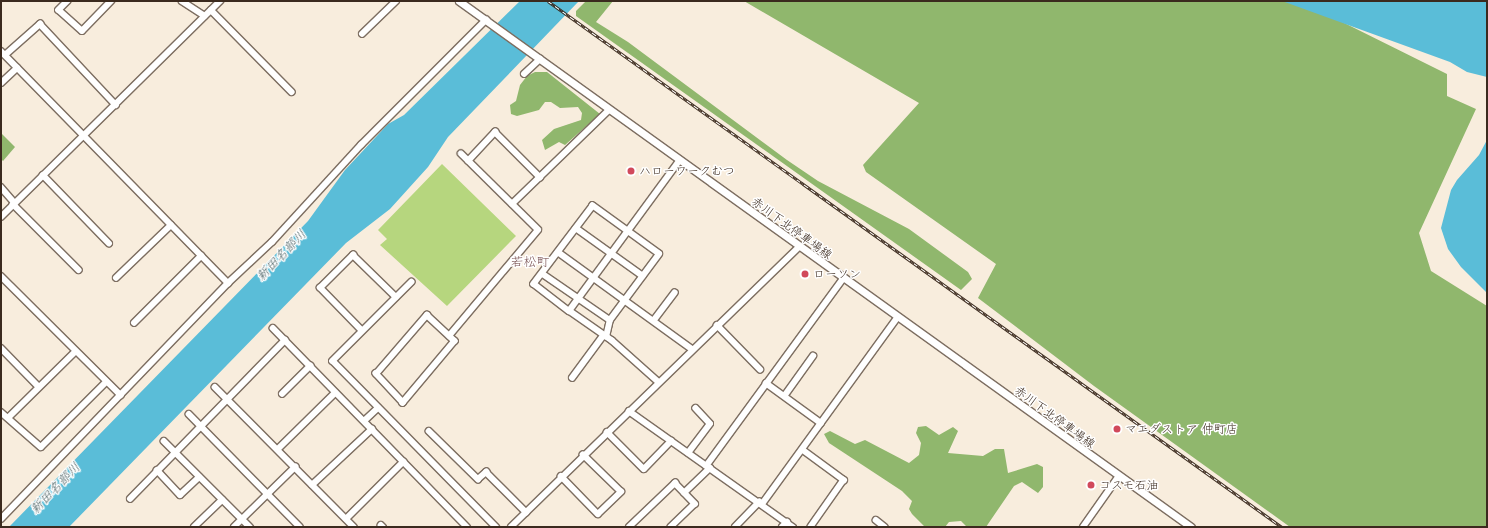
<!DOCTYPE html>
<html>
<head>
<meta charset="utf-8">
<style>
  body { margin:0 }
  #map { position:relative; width:1488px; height:528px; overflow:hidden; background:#f8eddd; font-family:"Playpen Sans","Klee One",sans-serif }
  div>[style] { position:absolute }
  .green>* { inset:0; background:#b6d67e }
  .forest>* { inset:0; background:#90b76d }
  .water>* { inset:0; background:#5abdd8 }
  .roads { filter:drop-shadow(1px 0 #7d6e61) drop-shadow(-1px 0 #7d6e61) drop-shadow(0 1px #7d6e61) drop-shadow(0 -1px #7d6e61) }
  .minor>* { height:5.5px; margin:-2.75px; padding:0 2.75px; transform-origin:2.75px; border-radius:2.75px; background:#fff }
  .major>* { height:7px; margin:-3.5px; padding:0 3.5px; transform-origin:3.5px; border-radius:3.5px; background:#fff }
  .rail>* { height:3px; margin-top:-1.5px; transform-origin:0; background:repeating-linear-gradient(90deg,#fff 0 4.5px,#3b2a1e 0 9px); box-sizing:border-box; border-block:1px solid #3b2a1e }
  .dots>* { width:11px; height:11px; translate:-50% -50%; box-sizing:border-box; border:2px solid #fff; border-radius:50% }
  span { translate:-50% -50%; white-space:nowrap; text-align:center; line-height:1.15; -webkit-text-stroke:3px #fff; paint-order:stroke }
  .poi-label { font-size:12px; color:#3b2a1e }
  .left { translate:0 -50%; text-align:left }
  .street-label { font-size:12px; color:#3b2a1e }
  .water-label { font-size:13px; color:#465d5f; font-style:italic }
  .neighbourhood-label { font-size:13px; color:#7c5556 }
  .frame { position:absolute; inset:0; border:2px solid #3b2a1e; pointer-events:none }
</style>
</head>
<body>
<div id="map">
  <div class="green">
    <i style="clip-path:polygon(442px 164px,516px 236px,447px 306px,380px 245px,387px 239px,378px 230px)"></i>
  </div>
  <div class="forest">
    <i style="clip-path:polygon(586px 1px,613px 1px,596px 22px,628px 42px,787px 160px,818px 181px,909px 229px,968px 272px,972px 279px,961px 290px,576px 16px,576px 11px)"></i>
    <i style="clip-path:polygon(744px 1px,1300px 1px,1447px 74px,1447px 96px,1476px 109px,1419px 233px,1431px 271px,1487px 306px,1487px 527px,1290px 527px,1094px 386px,978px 298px,996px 264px,866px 172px,863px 165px,919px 103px)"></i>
    <i style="clip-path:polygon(535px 72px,547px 72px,600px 114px,565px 145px,559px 142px,545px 150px,542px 140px,554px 129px,581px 120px,582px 113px,578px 107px,560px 108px,551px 102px,545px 102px,539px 110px,517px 116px,511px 114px,510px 105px,516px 101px,520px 85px,527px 76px)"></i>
    <i style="clip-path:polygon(1px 133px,15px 147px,3px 161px,1px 159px)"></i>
    <i style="clip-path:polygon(926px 426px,939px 435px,953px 427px,958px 431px,948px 453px,983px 456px,995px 449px,1004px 449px,1008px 473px,1037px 464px,1043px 467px,1043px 487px,1038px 493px,1022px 482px,1014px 486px,986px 527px,967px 527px,961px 521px,949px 522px,945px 527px,925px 527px,912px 514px,909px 509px,912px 501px,902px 491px,829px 443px,824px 434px,830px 431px,855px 444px,865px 440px,909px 463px,919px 455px,921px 443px,916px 433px,918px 427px)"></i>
  </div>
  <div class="water">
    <i style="clip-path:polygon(520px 1px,579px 1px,448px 137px,428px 167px,390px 209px,346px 243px,69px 527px,9px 527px,308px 221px,345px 170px,388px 124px,404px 115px)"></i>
    <i style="clip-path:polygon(1282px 1px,1487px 1px,1487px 77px,1467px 72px,1450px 62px)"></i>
    <i style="clip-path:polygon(1487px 140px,1487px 293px,1461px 267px,1448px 249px,1441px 228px,1451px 190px,1457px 180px,1479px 155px)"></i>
  </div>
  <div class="roads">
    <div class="minor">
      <i style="left:68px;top:1px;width:13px;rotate:135deg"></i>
      <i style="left:59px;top:10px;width:31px;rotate:42deg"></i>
      <i style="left:82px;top:31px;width:42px;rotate:-46deg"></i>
      <i style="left:182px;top:1px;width:27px;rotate:33deg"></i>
      <i style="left:211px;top:10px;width:115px;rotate:45.4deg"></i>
      <i style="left:362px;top:34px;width:47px;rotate:-44.1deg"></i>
      <i style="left:1px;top:51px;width:325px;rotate:45.6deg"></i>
      <i style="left:5px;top:55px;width:47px;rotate:-41.5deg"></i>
      <i style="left:40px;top:24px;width:111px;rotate:46.8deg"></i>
      <i style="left:524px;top:74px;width:22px;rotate:-43deg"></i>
      <i style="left:1px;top:83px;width:22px;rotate:-43deg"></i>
      <i style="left:468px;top:161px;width:40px;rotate:-47deg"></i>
      <i style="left:495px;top:132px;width:64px;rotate:45deg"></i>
      <i style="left:43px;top:175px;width:95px;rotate:45.9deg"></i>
      <i style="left:1px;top:187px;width:21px;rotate:49deg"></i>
      <i style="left:13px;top:204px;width:93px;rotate:45deg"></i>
      <i style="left:512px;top:204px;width:135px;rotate:-44.1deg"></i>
      <i style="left:1px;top:217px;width:308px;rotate:-44.6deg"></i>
      <i style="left:576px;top:228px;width:82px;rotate:35.6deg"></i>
      <i style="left:558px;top:252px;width:165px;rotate:35.9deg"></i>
      <i style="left:543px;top:274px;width:81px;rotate:34.5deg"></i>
      <i style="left:610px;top:320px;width:82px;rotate:-53.4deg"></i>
      <i style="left:659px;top:254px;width:82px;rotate:-144deg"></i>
      <i style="left:593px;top:206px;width:98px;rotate:127.1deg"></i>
      <i style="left:534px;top:284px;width:44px;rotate:37.6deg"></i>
      <i style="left:1px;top:276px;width:169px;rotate:44.8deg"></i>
      <i style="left:116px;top:278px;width:76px;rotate:-43.9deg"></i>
      <i style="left:412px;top:282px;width:112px;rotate:135deg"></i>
      <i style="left:333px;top:361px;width:233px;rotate:45.5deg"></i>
      <i style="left:427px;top:315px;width:38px;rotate:43deg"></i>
      <i style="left:455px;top:341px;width:81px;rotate:130deg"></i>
      <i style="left:403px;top:403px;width:40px;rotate:-133deg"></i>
      <i style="left:376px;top:374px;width:78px;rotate:-49.2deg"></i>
      <i style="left:654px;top:320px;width:34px;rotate:-53deg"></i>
      <i style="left:134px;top:323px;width:95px;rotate:-45deg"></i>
      <i style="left:717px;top:325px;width:62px;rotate:45.7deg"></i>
      <i style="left:273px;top:328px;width:278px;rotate:45.7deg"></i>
      <i style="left:362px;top:331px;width:60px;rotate:-134.3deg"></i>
      <i style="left:320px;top:288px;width:47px;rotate:-45deg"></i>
      <i style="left:353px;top:255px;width:60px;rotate:44.3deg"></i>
      <i style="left:449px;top:336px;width:138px;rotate:-50deg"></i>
      <i style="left:538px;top:230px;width:108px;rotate:-135.4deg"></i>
      <i style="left:606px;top:337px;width:17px;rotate:-77deg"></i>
      <i style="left:1px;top:348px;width:54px;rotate:45.7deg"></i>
      <i style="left:572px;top:378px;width:52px;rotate:-53.6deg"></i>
      <i style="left:659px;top:383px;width:63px;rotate:-138.2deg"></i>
      <i style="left:612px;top:341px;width:52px;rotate:-145.1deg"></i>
      <i style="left:569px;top:311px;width:187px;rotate:-53.7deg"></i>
      <i style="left:766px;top:383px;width:68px;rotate:36deg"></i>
      <i style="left:215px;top:387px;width:197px;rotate:45.2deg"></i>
      <i style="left:282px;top:394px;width:40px;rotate:-45deg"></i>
      <i style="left:785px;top:395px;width:48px;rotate:-54.3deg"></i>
      <i style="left:629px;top:411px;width:201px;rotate:35.3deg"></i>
      <i style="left:1px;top:412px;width:53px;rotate:41.2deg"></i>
      <i style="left:41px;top:447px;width:92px;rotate:-45deg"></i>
      <i style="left:189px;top:414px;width:158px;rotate:45.5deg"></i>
      <i style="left:8px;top:418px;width:94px;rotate:-44.6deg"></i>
      <i style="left:364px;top:421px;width:19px;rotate:-43deg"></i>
      <i style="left:429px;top:431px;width:69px;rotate:44.4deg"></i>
      <i style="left:478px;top:479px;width:11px;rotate:-41deg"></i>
      <i style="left:486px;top:472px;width:57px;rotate:45deg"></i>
      <i style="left:607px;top:432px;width:52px;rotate:45deg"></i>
      <i style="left:644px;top:469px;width:39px;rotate:-46deg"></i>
      <i style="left:164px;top:441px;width:122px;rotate:45deg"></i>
      <i style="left:278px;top:449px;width:80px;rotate:-44.5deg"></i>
      <i style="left:803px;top:450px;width:51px;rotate:36.2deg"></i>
      <i style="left:844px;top:480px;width:57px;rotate:125.1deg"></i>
      <i style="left:688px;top:453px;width:36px;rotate:-53deg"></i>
      <i style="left:710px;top:424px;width:21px;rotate:-133deg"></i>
      <i style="left:706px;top:466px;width:232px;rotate:-53.8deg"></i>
      <i style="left:157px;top:470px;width:34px;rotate:47deg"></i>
      <i style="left:180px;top:495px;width:26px;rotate:-43deg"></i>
      <i style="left:561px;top:476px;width:53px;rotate:45.8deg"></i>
      <i style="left:598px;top:514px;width:32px;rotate:-44deg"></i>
      <i style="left:621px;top:492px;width:53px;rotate:-135.8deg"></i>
      <i style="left:312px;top:485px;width:82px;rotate:-43deg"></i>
      <i style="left:684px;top:493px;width:36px;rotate:-44deg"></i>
      <i style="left:130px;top:499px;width:222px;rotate:-45.7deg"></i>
      <i style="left:762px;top:504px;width:231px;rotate:-54deg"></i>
      <i style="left:1px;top:519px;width:327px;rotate:-46.1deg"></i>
      <i style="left:228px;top:283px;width:60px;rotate:-43deg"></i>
      <i style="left:272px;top:242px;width:132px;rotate:-47.5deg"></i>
      <i style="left:361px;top:145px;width:177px;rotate:-45deg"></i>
      <i style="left:346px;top:519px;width:81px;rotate:-45deg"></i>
      <i style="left:876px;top:520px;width:11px;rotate:38deg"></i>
      <i style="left:381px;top:525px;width:3px;rotate:45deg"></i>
      <i style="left:194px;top:527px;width:39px;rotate:-44deg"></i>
      <i style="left:234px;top:527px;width:86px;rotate:-44.5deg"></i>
      <i style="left:511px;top:527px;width:402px;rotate:-44.2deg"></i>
      <i style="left:629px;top:527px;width:64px;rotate:-43.7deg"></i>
      <i style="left:675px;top:483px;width:29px;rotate:46deg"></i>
      <i style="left:695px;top:504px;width:33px;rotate:136deg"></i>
      <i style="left:735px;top:527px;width:35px;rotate:-46deg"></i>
      <i style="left:782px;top:527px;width:7px;rotate:-45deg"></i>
      <i style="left:1083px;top:527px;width:62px;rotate:-54.8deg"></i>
    </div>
    <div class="major">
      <i style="left:459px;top:1px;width:901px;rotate:35.7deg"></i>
    </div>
  </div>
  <div class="rail">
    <i style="left:548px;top:1px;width:903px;rotate:35.63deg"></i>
  </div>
  <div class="dots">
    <i style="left:631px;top:171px;background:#d1495b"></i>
    <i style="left:805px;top:274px;background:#d1495b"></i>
    <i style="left:1117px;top:429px;background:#d1495b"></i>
    <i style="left:1091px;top:485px;background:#d1495b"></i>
  </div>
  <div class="poi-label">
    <span class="left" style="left:639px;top:171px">ハローワークむつ</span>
    <span class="left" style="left:813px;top:274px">ローソン</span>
    <span class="left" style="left:1125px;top:429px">マエダストア 仲町店</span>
    <span class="left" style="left:1099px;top:485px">コスモ石油</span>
  </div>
  <div class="street-label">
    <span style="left:792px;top:228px;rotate:36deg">赤川下北停車場線</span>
    <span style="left:1055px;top:417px;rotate:36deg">赤川下北停車場線</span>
  </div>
  <div class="water-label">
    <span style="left:281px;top:255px;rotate:-46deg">新田名部川</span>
    <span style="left:55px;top:488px;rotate:-46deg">新田名部川</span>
  </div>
  <div class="neighbourhood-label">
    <span style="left:530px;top:261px">若松町</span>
  </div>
  <div class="frame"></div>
</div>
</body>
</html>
